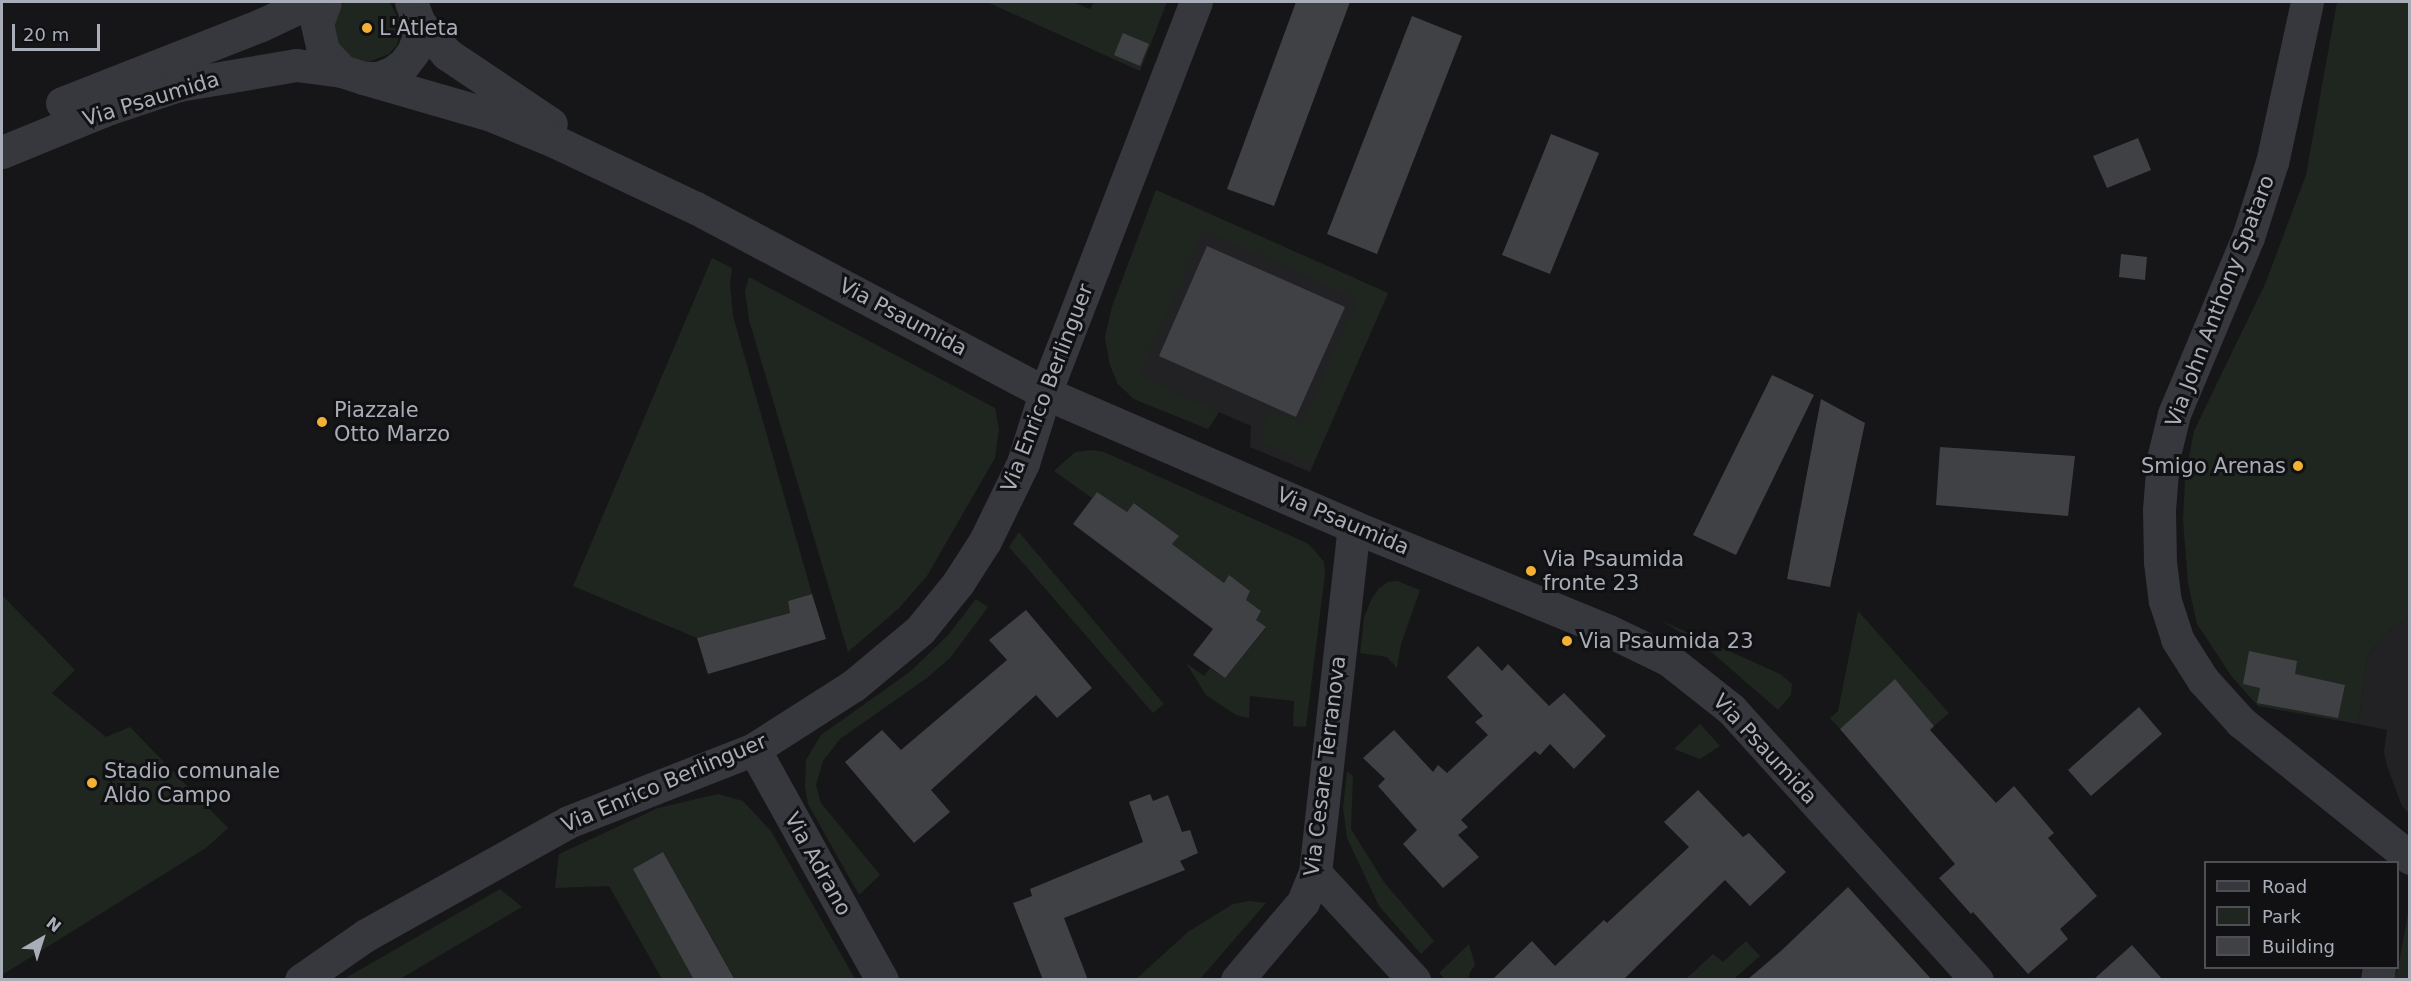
<!DOCTYPE html>
<style>
body{margin:0}
#map{position:relative;width:2411px;height:981px;overflow:hidden;background:#161618;font-family:"DejaVu Sans",sans-serif}
div>[style]{position:absolute}
.built>*{inset:0;background:#222225}
.green>*{inset:0;background:#1e261f}
.building>*{inset:0;background:#404145}
.minor>*{height:33px;margin:-16.5px;padding:0 16.5px;transform-origin:16.5px;border-radius:16.5px;background:#37383d}
.dots>*{width:16px;height:16px;translate:-50% -50%;box-sizing:border-box;border:3px solid #111113;border-radius:50%}
span{translate:-50% -50%;white-space:nowrap;text-align:center;line-height:1.15;-webkit-text-stroke:6px #111113;paint-order:stroke}
.poi-label{font-size:21px;color:#a8adb8}
.left{translate:0 -50%;text-align:left}
.right{translate:-100% -50%;text-align:right}
.street-label{font-size:21px;color:#a8adb8}
.frame{position:absolute;inset:0;border:3px solid #a8adb8;pointer-events:none}
.legend{position:absolute;left:2204px;top:861px;width:195px;height:108px;box-sizing:border-box;background:#111113;border:2px solid #4d4f55;margin:0;padding:8px 10px;list-style:none;font-size:18px;color:#a8adb8}
.legend li{display:flex;align-items:center;gap:12px;height:30px}
.legend b{width:30px;border:2px solid #4d4f55}
.north{position:absolute;left:12px;top:909px;width:60px;height:60px;-webkit-text-stroke:4px #111113;paint-order:stroke;rotate:39deg;font-size:16px;font-weight:700;line-height:24px;text-align:center;color:#a8adb8}
.north::after{content:'';display:block;margin:auto;width:21px;height:27px;background:#a8adb8;clip-path:polygon(50% 0,100% 100%,50% 72%,0 100%)}
.scale{position:absolute;left:12px;top:24px;width:88px;height:27px;box-sizing:border-box;border:3px solid #a8adb8;border-top:0;padding-left:8px;font-size:18px;line-height:21px;white-space:nowrap;color:#a8adb8;-webkit-text-stroke:4px #111113;paint-order:stroke}
</style>
<div id="map">
<div class="built">
<div style="clip-path:polygon(1156px 190px,1388px 293px,1310px 472px,1250px 447px,1251px 426px,1219px 412px,1208px 429px,1134px 399px,1118px 384px,1110px 365px,1105px 337px,1112px 307px)"></div>
<div style="clip-path:polygon(2409px 616px,2409px 813px,2402px 806px,2387px 766px,2384px 752px,2387px 730px,2358px 724px,2367px 658px,2384px 634px)"></div>
</div>
<div class="green">
<div style="clip-path:polygon(345px 2px,390px 3px,401px 23px,397px 45px,389px 54px,368px 62px,357px 61px,339px 48px,333px 27px,340px 7px)"></div>
<div style="clip-path:polygon(987px 2px,1073px 2px,1090px 9px,1094px 2px,1167px 2px,1140px 71px)"></div>
<div style="clip-path:polygon(2337px 2px,2409px 2px,2409px 616px,2384px 634px,2367px 658px,2358px 724px,2258px 706px,2232px 677px,2197px 624px,2188px 583px,2183px 520px,2185px 479px,2194px 431px,2266px 282px,2306px 175px)"></div>
<div style="clip-path:polygon(1156px 190px,1388px 293px,1313px 464px,1264px 445px,1263px 428px,1270px 410px,1302px 423px,1358px 299px,1204px 230px,1139px 375px,1219px 412px,1208px 429px,1134px 399px,1118px 384px,1110px 365px,1105px 337px,1112px 307px)"></div>
<div style="clip-path:polygon(712px 258px,732px 268px,730px 284px,733px 316px,812px 594px,788px 601px,790px 613px,697px 638px,573px 586px)"></div>
<div style="clip-path:polygon(749px 277px,995px 408px,999px 429px,995px 458px,927px 576px,898px 609px,848px 652px,749px 320px,745px 291px)"></div>
<div style="clip-path:polygon(1092px 450px,1104px 452px,1307px 543px,1316px 552px,1324px 562px,1325px 574px,1306px 727px,1293px 726px,1294px 701px,1250px 696px,1249px 718px,1236px 715px,1206px 695px,1186px 663px,1204px 676px,1210px 668px,1225px 678px,1266px 628px,1256px 620px,1246px 600px,1250px 591px,1229px 576px,1224px 583px,1172px 544px,1178px 536px,1135px 503px,1127px 512px,1097px 492px,1092px 498px,1054px 471px,1075px 452px)"></div>
<div style="clip-path:polygon(1019px 532px,1164px 704px,1153px 713px,1009px 547px)"></div>
<div style="clip-path:polygon(1397px 581px,1420px 590px,1401px 644px,1397px 668px,1387px 657px,1360px 653px,1364px 618px,1371px 600px,1379px 588px,1388px 582px)"></div>
<div style="clip-path:polygon(2px 595px,75px 670px,52px 693px,106px 737px,130px 727px,228px 828px,206px 848px,2px 975px)"></div>
<div style="clip-path:polygon(976px 599px,988px 607px,950px 658px,927px 678px,840px 739px,823px 761px,816px 785px,821px 803px,880px 875px,859px 895px,808px 804px,805px 787px,806px 760px,821px 735px,911px 671px,949px 634px)"></div>
<div style="clip-path:polygon(1858px 611px,1949px 713px,1934px 726px,1895px 679px,1840px 729px,1830px 718px,1838px 711px)"></div>
<div style="clip-path:polygon(1662px 621px,1780px 674px,1792px 684px,1791px 695px,1778px 710px,1709px 650px)"></div>
<div style="clip-path:polygon(1700px 724px,1720px 746px,1700px 759px,1674px 749px)"></div>
<div style="clip-path:polygon(1347px 771px,1353px 776px,1351px 829px,1384px 882px,1434px 941px,1421px 954px,1379px 906px,1347px 838px,1343px 808px)"></div>
<div style="clip-path:polygon(718px 794px,743px 801px,771px 831px,855px 979px,735px 979px,663px 852px,694px 979px,662px 979px,609px 886px,555px 888px,559px 854px,658px 808px)"></div>
<div style="clip-path:polygon(500px 889px,522px 907px,400px 979px,344px 979px)"></div>
<div style="clip-path:polygon(1249px 901px,1266px 903px,1200px 979px,1136px 979px,1188px 932px,1233px 904px)"></div>
<div style="clip-path:polygon(2409px 908px,2409px 979px,2394px 979px,2398px 968px)"></div>
<div style="clip-path:polygon(1746px 941px,1760px 956px,1734px 979px,1686px 979px,1713px 954px,1723px 962px)"></div>
<div style="clip-path:polygon(1469px 944px,1475px 965px,1470px 972px,1468px 979px,1445px 979px,1439px 973px)"></div>
</div>
<div class="building">
<div style="clip-path:polygon(1296px 2px,1350px 2px,1274px 206px,1227px 189px)"></div>
<div style="clip-path:polygon(1412px 16px,1462px 36px,1377px 254px,1327px 234px)"></div>
<div style="clip-path:polygon(1123px 33px,1149px 44px,1140px 66px,1114px 55px)"></div>
<div style="clip-path:polygon(1551px 134px,1599px 153px,1550px 274px,1502px 255px)"></div>
<div style="clip-path:polygon(2138px 138px,2151px 170px,2107px 188px,2093px 156px)"></div>
<div style="clip-path:polygon(1207px 246px,1345px 307px,1296px 417px,1159px 356px)"></div>
<div style="clip-path:polygon(2121px 254px,2147px 257px,2145px 280px,2119px 277px)"></div>
<div style="clip-path:polygon(1772px 375px,1814px 395px,1736px 555px,1693px 535px)"></div>
<div style="clip-path:polygon(1821px 399px,1865px 423px,1830px 587px,1787px 579px)"></div>
<div style="clip-path:polygon(1940px 447px,2075px 456px,2068px 516px,1936px 505px)"></div>
<div style="clip-path:polygon(1097px 492px,1127px 512px,1134px 503px,1179px 536px,1172px 544px,1224px 583px,1229px 575px,1250px 591px,1246px 600px,1261px 611px,1256px 620px,1266px 627px,1225px 678px,1193px 655px,1213px 629px,1073px 524px)"></div>
<div style="clip-path:polygon(812px 594px,826px 639px,708px 674px,697px 638px,790px 613px,788px 601px)"></div>
<div style="clip-path:polygon(1026px 610px,1092px 688px,1057px 718px,1036px 695px,931px 790px,950px 812px,914px 843px,845px 762px,882px 730px,901px 750px,1007px 660px,989px 640px)"></div>
<div style="clip-path:polygon(1478px 646px,1502px 671px,1508px 664px,1549px 706px,1564px 693px,1606px 736px,1574px 769px,1550px 744px,1540px 755px,1535px 751px,1461px 820px,1468px 827px,1458px 835px,1479px 857px,1443px 888px,1403px 844px,1417px 830px,1378px 786px,1385px 779px,1363px 758px,1394px 730px,1433px 772px,1438px 765px,1447px 773px,1488px 735px,1475px 722px,1483px 716px,1447px 677px)"></div>
<div style="clip-path:polygon(2249px 651px,2297px 661px,2295px 674px,2345px 685px,2338px 718px,2257px 703px,2260px 688px,2243px 684px)"></div>
<div style="clip-path:polygon(1895px 679px,1934px 726px,1930px 730px,1996px 803px,2014px 786px,2054px 833px,2048px 838px,2097px 896px,2060px 929px,2068px 939px,2028px 974px,1973px 912px,1971px 914px,1939px 878px,1955px 864px,1840px 729px)"></div>
<div style="clip-path:polygon(2139px 707px,2162px 734px,2091px 796px,2068px 770px)"></div>
<div style="clip-path:polygon(1698px 790px,1743px 837px,1749px 833px,1786px 872px,1750px 906px,1725px 880px,1623px 980px,1492px 980px,1532px 941px,1555px 966px,1604px 920px,1607px 923px,1689px 847px,1664px 822px)"></div>
<div style="clip-path:polygon(1150px 794px,1153px 801px,1168px 795px,1182px 832px,1190px 830px,1198px 853px,1180px 861px,1185px 870px,1064px 918px,1088px 980px,1043px 980px,1013px 903px,1032px 896px,1030px 889px,1143px 842px,1129px 802px)"></div>
<div style="clip-path:polygon(663px 852px,735px 980px,694px 980px,633px 869px)"></div>
<div style="clip-path:polygon(1848px 887px,1932px 980px,1747px 980px,1782px 950px)"></div>
<div style="clip-path:polygon(2132px 945px,2163px 980px,2093px 980px)"></div>
</div>
<div class="minor">
<div style="left:325px;top:2px;width:23px;rotate:110deg"></div>
<div style="left:317px;top:24px;width:28px;rotate:77deg"></div>
<div style="left:323px;top:51px;width:28px;rotate:46deg"></div>
<div style="left:342px;top:71px;width:22px;rotate:18deg"></div>
<div style="left:363px;top:78px;width:15px"></div>
<div style="left:378px;top:78px;width:15px;rotate:-20deg"></div>
<div style="left:392px;top:73px;width:15px;rotate:-37deg"></div>
<div style="left:404px;top:64px;width:15px;rotate:-53deg"></div>
<div style="left:413px;top:52px;width:15px;rotate:-70deg"></div>
<div style="left:418px;top:38px;width:15px;rotate:-86deg"></div>
<div style="left:419px;top:23px;width:22px;rotate:-111deg"></div>
<div style="left:2307px;top:2px;width:164px;rotate:102.3deg"></div>
<div style="left:2272px;top:162px;width:79px;rotate:107.7deg"></div>
<div style="left:2248px;top:237px;width:192px;rotate:112.7deg"></div>
<div style="left:2174px;top:414px;width:46px;rotate:103.7deg"></div>
<div style="left:2163px;top:459px;width:51px;rotate:94.5deg"></div>
<div style="left:2159px;top:510px;width:52px;rotate:88.9deg"></div>
<div style="left:2160px;top:562px;width:39px;rotate:83deg"></div>
<div style="left:2165px;top:601px;width:40px;rotate:72deg"></div>
<div style="left:2177px;top:639px;width:49px;rotate:57.6deg"></div>
<div style="left:2203px;top:680px;width:57px;rotate:47.9deg"></div>
<div style="left:2241px;top:722px;width:217px;rotate:38.8deg"></div>
<div style="left:419px;top:23px;width:42px;rotate:47.9deg"></div>
<div style="left:447px;top:54px;width:125px;rotate:33.9deg"></div>
<div style="left:363px;top:78px;width:133px;rotate:16.1deg"></div>
<div style="left:491px;top:115px;width:68px;rotate:22.4deg"></div>
<div style="left:554px;top:141px;width:157px;rotate:25.3deg"></div>
<div style="left:696px;top:208px;width:395px;rotate:27.9deg"></div>
<div style="left:1045px;top:393px;width:337px;rotate:23.4deg"></div>
<div style="left:1354px;top:527px;width:275px;rotate:22.2deg"></div>
<div style="left:1609px;top:631px;width:67px;rotate:25.8deg"></div>
<div style="left:1669px;top:660px;width:79px;rotate:38.3deg"></div>
<div style="left:1731px;top:709px;width:366px;rotate:47.8deg"></div>
<div style="left:62px;top:103px;width:214px;rotate:-21.4deg"></div>
<div style="left:261px;top:25px;width:54px;rotate:-25.1deg"></div>
<div style="left:2px;top:152px;width:117px;rotate:-22.2deg"></div>
<div style="left:110px;top:108px;width:73px;rotate:-18.4deg"></div>
<div style="left:179px;top:85px;width:119px;rotate:-9.7deg"></div>
<div style="left:296px;top:65px;width:46px;rotate:7.4deg"></div>
<div style="left:754px;top:749px;width:264px;rotate:61deg"></div>
<div style="left:1315px;top:873px;width:146px;rotate:47.2deg"></div>
<div style="left:301px;top:980px;width:79px;rotate:-34.7deg"></div>
<div style="left:366px;top:935px;width:231px;rotate:-29.2deg"></div>
<div style="left:568px;top:822px;width:200px;rotate:-21.4deg"></div>
<div style="left:754px;top:749px;width:119px;rotate:-32.6deg"></div>
<div style="left:854px;top:685px;width:86px;rotate:-39.8deg"></div>
<div style="left:920px;top:630px;width:60px;rotate:-51deg"></div>
<div style="left:958px;top:583px;width:50px;rotate:-57.3deg"></div>
<div style="left:985px;top:541px;width:87px;rotate:-64deg"></div>
<div style="left:1023px;top:463px;width:73px;rotate:-72.6deg"></div>
<div style="left:1045px;top:393px;width:419px;rotate:-68.9deg"></div>
<div style="left:1237px;top:980px;width:102px;rotate:-49.8deg"></div>
<div style="left:1303px;top:902px;width:31px;rotate:-68deg"></div>
<div style="left:1315px;top:873px;width:348px;rotate:-83.6deg"></div>
<div style="left:2377px;top:980px;width:12px;rotate:-81deg"></div>
</div>
<div class="dots">
<div style="left:367px;top:28px;background:#f2b134"></div>
<div style="left:322px;top:422px;background:#f2b134"></div>
<div style="left:2298px;top:466px;background:#f2b134"></div>
<div style="left:1531px;top:571px;background:#f2b134"></div>
<div style="left:1567px;top:641px;background:#f2b134"></div>
<div style="left:92px;top:783px;background:#f2b134"></div>
</div>
<div class="poi-label">
<span class="left" style="left:379px;top:28px">L'Atleta</span>
<span class="left" style="left:334px;top:422px">Piazzale<br>Otto Marzo</span>
<span class="right" style="left:2286px;top:466px">Smigo Arenas</span>
<span class="left" style="left:1543px;top:571px">Via Psaumida<br>fronte 23</span>
<span class="left" style="left:1579px;top:641px">Via Psaumida 23</span>
<span class="left" style="left:104px;top:783px">Stadio comunale<br>Aldo Campo</span>
</div>
<div class="street-label">
<span style="left:151px;top:99px;rotate:-17deg">Via Psaumida</span>
<span style="left:2220px;top:301px;rotate:-69deg">Via John Anthony Spataro</span>
<span style="left:903px;top:317px;rotate:28deg">Via Psaumida</span>
<span style="left:1047px;top:388px;rotate:-69deg">Via Enrico Berlinguer</span>
<span style="left:1343px;top:521px;rotate:23deg">Via Psaumida</span>
<span style="left:1765px;top:749px;rotate:47deg">Via Psaumida</span>
<span style="left:1325px;top:766px;rotate:-83deg">Via Cesare Terranova</span>
<span style="left:664px;top:783px;rotate:-23deg">Via Enrico Berlinguer</span>
<span style="left:818px;top:864px;rotate:61deg">Via Adrano</span>
</div>
<div class="frame"></div>
<ul class="legend">
<li><b style="height:8px;background:#37383d"></b>Road</li>
<li><b style="height:16px;background:#1e261f"></b>Park</li>
<li><b style="height:16px;background:#404145"></b>Building</li>
</ul>
<div class="north">N</div>
<div class="scale">20 m</div>
</div>
